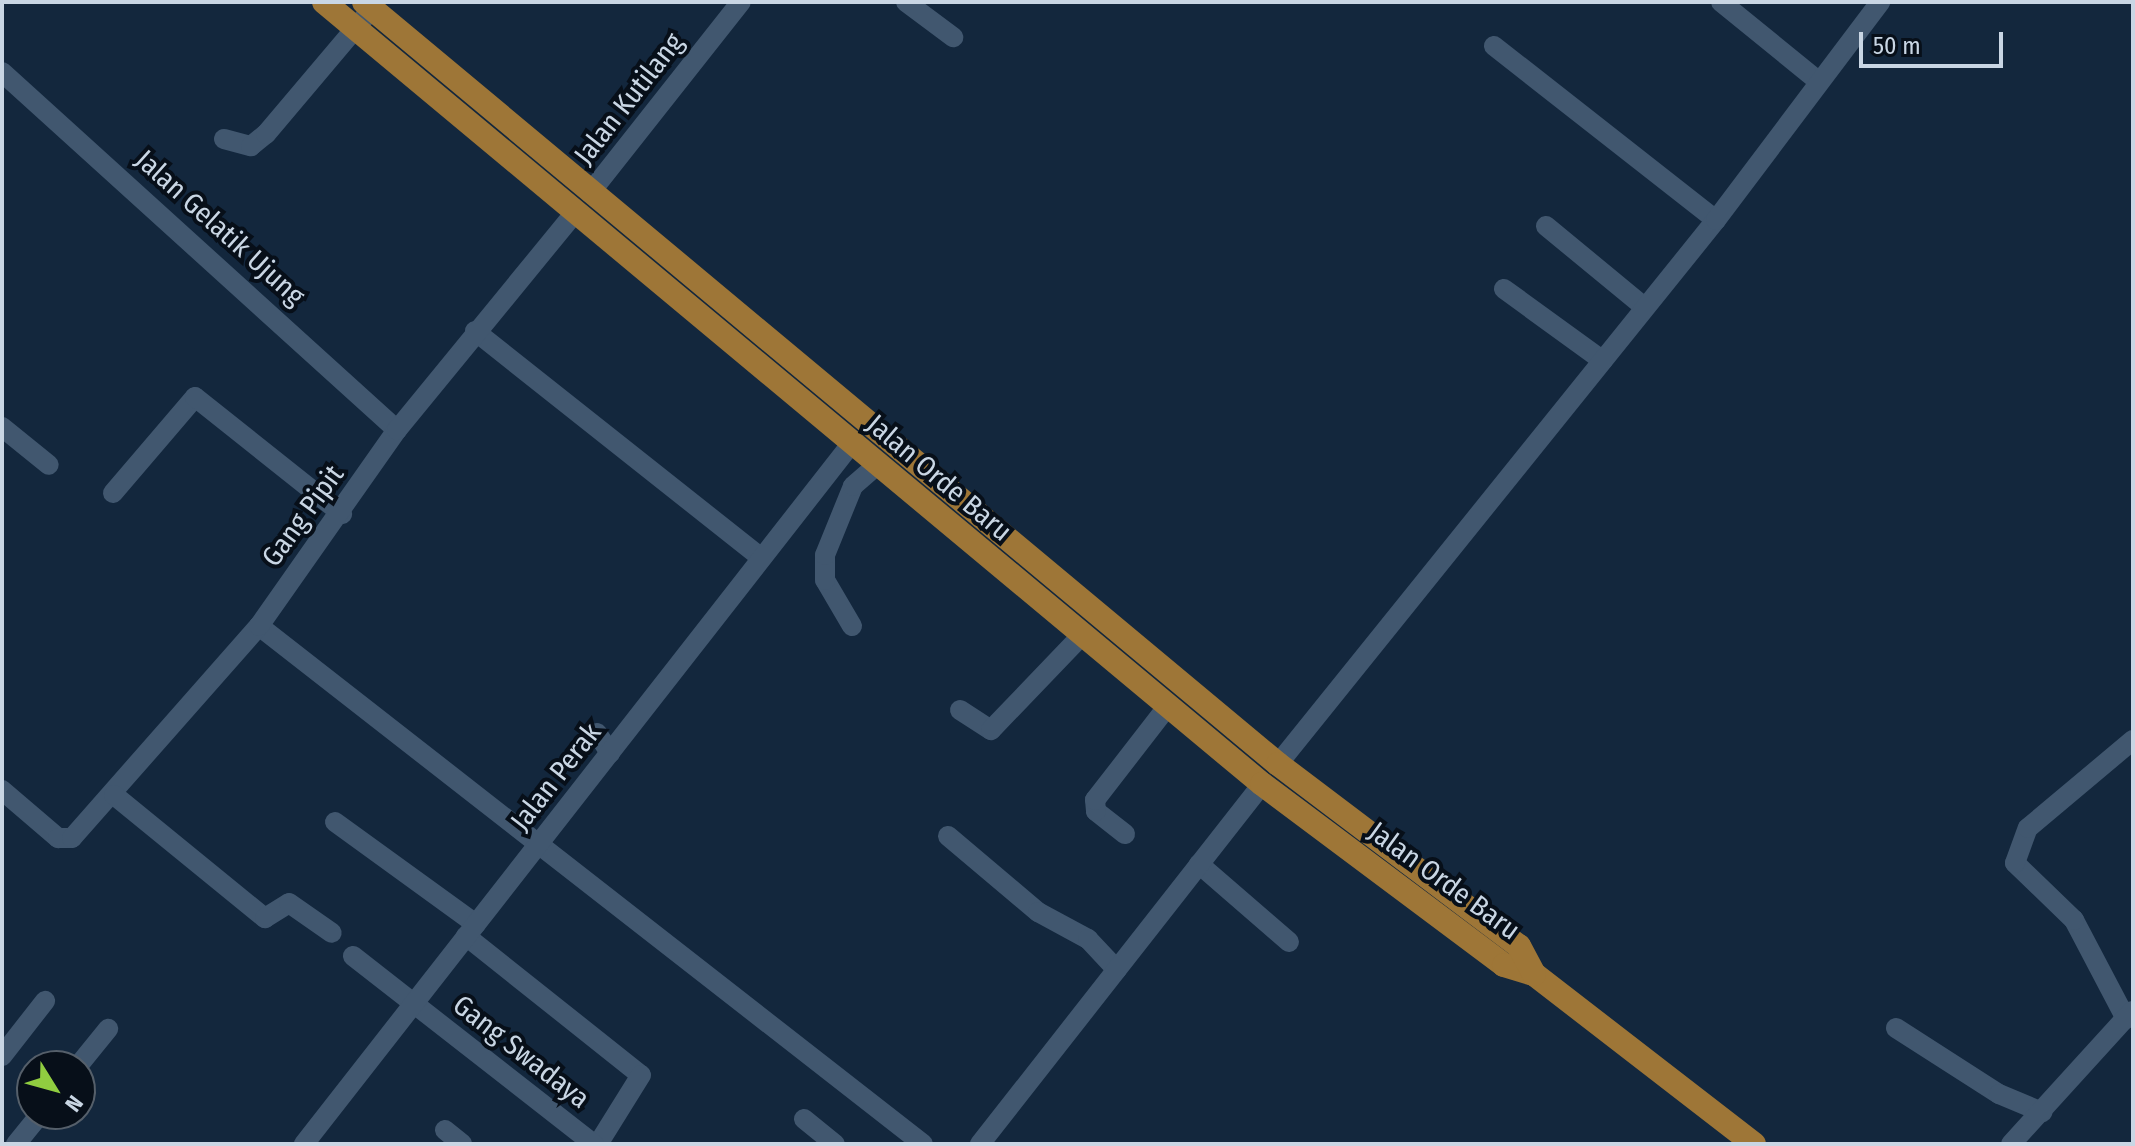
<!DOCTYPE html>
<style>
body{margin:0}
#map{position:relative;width:2135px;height:1146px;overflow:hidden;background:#13273d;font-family:"Fira Sans Condensed",sans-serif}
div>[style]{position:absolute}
.minor>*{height:20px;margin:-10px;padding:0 10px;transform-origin:10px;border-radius:10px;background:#41576f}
.major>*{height:24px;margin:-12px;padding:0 12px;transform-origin:12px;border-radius:12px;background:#9e7637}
span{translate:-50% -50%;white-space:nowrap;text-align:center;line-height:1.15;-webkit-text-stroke:8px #070f19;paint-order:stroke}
.street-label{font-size:28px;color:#c9d6e4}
.frame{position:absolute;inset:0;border:4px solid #c9d6e4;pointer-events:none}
.north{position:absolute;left:16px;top:1050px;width:80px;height:80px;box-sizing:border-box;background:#070f19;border:2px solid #555f6a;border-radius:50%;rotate:127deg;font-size:22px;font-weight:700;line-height:32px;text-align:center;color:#c9d6e4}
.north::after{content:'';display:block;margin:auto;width:28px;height:36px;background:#90cd40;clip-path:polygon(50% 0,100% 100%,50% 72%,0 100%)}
.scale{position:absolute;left:1859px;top:32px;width:144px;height:36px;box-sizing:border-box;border:4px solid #c9d6e4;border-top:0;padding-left:10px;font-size:24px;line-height:28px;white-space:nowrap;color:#c9d6e4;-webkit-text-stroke:6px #070f19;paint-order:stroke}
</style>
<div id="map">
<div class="minor">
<div style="left:906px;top:2px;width:59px;rotate:36.7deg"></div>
<div style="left:1721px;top:2px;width:124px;rotate:39.1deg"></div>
<div style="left:1494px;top:46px;width:282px;rotate:38.1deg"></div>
<div style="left:2px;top:72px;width:533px;rotate:42.19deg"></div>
<div style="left:224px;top:139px;width:28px;rotate:15deg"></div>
<div style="left:251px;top:146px;width:19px;rotate:-39deg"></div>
<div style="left:266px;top:134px;width:153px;rotate:-49.8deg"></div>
<div style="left:590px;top:193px;width:243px;rotate:-51.7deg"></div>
<div style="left:1546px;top:226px;width:126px;rotate:39.5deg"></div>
<div style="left:1504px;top:289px;width:122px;rotate:36deg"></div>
<div style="left:475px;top:331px;width:365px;rotate:38.4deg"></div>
<div style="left:2px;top:427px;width:60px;rotate:39deg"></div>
<div style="left:113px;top:493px;width:126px;rotate:-49.5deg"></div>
<div style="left:195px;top:397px;width:188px;rotate:38.5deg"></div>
<div style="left:259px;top:626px;width:842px;rotate:37.96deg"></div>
<div style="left:852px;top:626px;width:53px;rotate:-120.4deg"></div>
<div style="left:825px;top:580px;width:25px;rotate:-90deg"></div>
<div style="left:825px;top:555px;width:74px;rotate:-67.9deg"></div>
<div style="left:853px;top:486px;width:32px;rotate:-41deg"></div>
<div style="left:960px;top:710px;width:37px;rotate:33deg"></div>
<div style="left:991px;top:730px;width:132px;rotate:-46.2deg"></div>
<div style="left:597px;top:733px;width:24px;rotate:57deg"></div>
<div style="left:1278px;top:764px;width:698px;rotate:-51.16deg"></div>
<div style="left:1716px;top:220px;width:273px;rotate:-53deg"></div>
<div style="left:2px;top:790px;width:74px;rotate:40.6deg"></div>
<div style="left:58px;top:838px;width:14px"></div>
<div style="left:72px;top:838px;width:283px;rotate:-48.6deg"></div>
<div style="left:259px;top:626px;width:240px;rotate:-54.9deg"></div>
<div style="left:397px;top:430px;width:279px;rotate:-50.7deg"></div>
<div style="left:114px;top:795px;width:195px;rotate:39.2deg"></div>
<div style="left:265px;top:918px;width:28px;rotate:-32deg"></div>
<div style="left:289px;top:903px;width:52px;rotate:34.9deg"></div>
<div style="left:335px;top:822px;width:174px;rotate:35.9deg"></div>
<div style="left:1125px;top:834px;width:37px;rotate:-142deg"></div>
<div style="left:1096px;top:811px;width:11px;rotate:-95deg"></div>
<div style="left:1095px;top:800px;width:119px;rotate:-52.2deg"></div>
<div style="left:948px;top:836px;width:118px;rotate:40.2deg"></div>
<div style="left:1038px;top:912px;width:57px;rotate:28.4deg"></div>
<div style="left:1088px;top:939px;width:42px;rotate:46.9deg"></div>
<div style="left:1199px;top:864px;width:119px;rotate:40.9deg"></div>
<div style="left:466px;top:936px;width:223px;rotate:38.5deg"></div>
<div style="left:641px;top:1075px;width:81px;rotate:121.9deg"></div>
<div style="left:353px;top:956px;width:306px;rotate:38deg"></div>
<div style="left:2126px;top:1019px;width:112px;rotate:-117.7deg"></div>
<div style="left:2074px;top:920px;width:82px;rotate:-136deg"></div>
<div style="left:2015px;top:863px;width:37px;rotate:-70deg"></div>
<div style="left:2028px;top:828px;width:137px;rotate:-40deg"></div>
<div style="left:1896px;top:1028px;width:122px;rotate:32.7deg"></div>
<div style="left:1999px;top:1094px;width:47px;rotate:22.7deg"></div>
<div style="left:2px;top:1056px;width:70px;rotate:-52deg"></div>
<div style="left:78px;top:1066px;width:48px;rotate:-51deg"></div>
<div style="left:804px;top:1119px;width:40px;rotate:39deg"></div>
<div style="left:445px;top:1130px;width:22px;rotate:39deg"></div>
<div style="left:16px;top:1144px;width:38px;rotate:-51deg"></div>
<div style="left:304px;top:1144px;width:888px;rotate:-51.99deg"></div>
<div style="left:980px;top:1144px;width:457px;rotate:-51.9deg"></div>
<div style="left:2011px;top:1144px;width:180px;rotate:-47.7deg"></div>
</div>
<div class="major">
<div style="left:324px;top:2px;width:1221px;rotate:39.82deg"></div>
<div style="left:1262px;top:784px;width:302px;rotate:36.8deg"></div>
<div style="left:1504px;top:965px;width:31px;rotate:17deg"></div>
<div style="left:1534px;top:974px;width:278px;rotate:37.7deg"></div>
<div style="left:364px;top:2px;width:1190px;rotate:39.82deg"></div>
<div style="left:1278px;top:764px;width:302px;rotate:37.1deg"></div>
<div style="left:1519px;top:946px;width:32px;rotate:62deg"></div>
</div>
<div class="street-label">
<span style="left:629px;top:99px;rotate:-52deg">Jalan Kutilang</span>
<span style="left:220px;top:228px;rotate:42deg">Jalan Gelatik Ujung</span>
<span style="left:939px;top:478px;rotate:40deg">Jalan Orde Baru</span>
<span style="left:303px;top:516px;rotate:-54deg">Gang Pipit</span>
<span style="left:556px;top:777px;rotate:-52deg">Jalan Perak</span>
<span style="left:1444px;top:881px;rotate:36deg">Jalan Orde Baru</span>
<span style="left:521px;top:1052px;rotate:38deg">Gang Swadaya</span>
</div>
<div class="frame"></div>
<div class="north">N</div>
<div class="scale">50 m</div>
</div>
